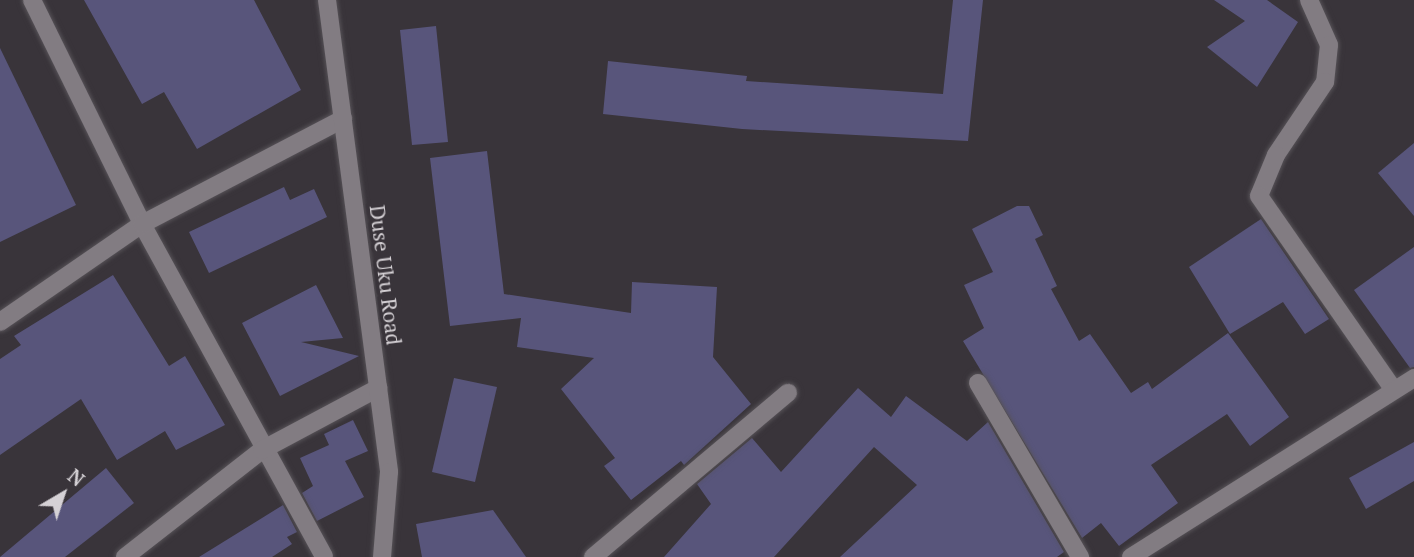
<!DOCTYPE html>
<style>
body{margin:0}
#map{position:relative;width:1414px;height:557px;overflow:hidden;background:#39343a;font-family:"PT Serif",serif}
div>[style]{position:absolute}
.building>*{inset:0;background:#58557b}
.roads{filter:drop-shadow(0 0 2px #565257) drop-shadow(0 0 2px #565257)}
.street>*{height:18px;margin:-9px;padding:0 9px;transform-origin:9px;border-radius:9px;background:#827c82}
.secondary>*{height:18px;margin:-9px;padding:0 9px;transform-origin:9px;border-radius:9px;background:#827c82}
span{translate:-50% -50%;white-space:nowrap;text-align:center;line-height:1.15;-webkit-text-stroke:7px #39343a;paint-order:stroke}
.street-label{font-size:21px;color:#d5d1d5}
.north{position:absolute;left:28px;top:459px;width:70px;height:70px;-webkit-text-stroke:5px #39343a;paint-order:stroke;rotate:39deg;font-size:19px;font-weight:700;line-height:28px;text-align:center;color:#d5d1d5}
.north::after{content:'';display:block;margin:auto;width:24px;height:32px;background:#d5d1d5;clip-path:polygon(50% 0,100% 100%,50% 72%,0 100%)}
</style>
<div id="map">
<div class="building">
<div style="clip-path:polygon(84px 0,254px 0,301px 90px,197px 149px,164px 92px,142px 104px)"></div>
<div style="clip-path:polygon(953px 0,983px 0,968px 141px,742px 129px,603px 114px,608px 61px,747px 76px,746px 81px,943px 94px)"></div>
<div style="clip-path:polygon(1214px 0,1267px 0,1298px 22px,1257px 87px,1207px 47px,1245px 21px)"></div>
<div style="clip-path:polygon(436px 26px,448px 142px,412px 145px,400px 30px)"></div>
<div style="clip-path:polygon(0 48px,76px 205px,0 242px)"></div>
<div style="clip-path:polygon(1414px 143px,1414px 216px,1378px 173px)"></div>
<div style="clip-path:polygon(487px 151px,504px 294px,631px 313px,632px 282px,717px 287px,713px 357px,751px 404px,684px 465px,681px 461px,631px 500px,604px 466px,615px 458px,561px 389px,594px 358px,517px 347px,521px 318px,450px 326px,430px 158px)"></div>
<div style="clip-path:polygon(284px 187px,290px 200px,314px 189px,327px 217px,209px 273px,189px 232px)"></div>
<div style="clip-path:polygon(1017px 206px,1029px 206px,1043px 235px,1035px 239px,1057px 286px,1051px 289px,1079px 341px,1090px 334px,1131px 393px,1148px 382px,1152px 389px,1228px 333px,1289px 417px,1250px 446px,1227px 414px,1151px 465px,1178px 503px,1119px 546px,1101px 523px,1082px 538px,963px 341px,984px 328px,964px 285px,993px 272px,972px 229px)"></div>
<div style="clip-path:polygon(1261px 219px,1329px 319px,1305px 334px,1283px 302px,1230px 334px,1189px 267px)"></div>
<div style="clip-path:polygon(1414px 247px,1414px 367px,1410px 368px,1354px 290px)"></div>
<div style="clip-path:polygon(113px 275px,169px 366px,185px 356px,225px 425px,176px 450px,165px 431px,117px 460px,81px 399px,0 455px,0 359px,21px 345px,14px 336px)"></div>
<div style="clip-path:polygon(316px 285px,343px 338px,301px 342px,359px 356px,280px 396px,242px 323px)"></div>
<div style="clip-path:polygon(454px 378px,497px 387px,475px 482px,432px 472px)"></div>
<div style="clip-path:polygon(858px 388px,891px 417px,906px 396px,967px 441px,988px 422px,1064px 552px,1057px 557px,840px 557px,917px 485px,874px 447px,774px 557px,664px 557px,711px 504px,697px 484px,752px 438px,781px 472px)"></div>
<div style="clip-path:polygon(353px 420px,368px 451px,345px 461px,364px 497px,317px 521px,302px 493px,313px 486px,300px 458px,329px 445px,324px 434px)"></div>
<div style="clip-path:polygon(1414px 442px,1414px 481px,1366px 509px,1349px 478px)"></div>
<div style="clip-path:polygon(106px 468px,134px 503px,65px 557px,0 557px)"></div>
<div style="clip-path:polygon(283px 505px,297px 532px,287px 537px,292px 544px,272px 557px,199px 557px)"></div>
<div style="clip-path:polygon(493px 510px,526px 557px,422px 557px,416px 524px)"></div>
</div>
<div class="roads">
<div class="street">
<div style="left:32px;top:0;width:250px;rotate:63.8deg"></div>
<div style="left:142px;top:224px;width:379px;rotate:61.3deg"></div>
<div style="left:1309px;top:0;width:49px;rotate:66deg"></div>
<div style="left:1329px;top:45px;width:37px;rotate:96deg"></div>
<div style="left:1325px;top:82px;width:88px;rotate:123.9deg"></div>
<div style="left:1276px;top:155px;width:44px;rotate:112.5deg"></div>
<div style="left:1259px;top:196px;width:236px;rotate:55.2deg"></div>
<div style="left:0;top:322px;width:173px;rotate:-34.6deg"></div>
<div style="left:142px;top:224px;width:227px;rotate:-27.6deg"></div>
<div style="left:978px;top:383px;width:202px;rotate:59.6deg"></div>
<div style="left:125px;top:557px;width:174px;rotate:-38deg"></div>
<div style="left:262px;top:450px;width:132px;rotate:-28.1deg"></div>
<div style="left:593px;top:557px;width:255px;rotate:-40.1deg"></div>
<div style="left:1131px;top:557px;width:335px;rotate:-32.3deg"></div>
</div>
<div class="secondary">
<div style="left:327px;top:0;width:476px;rotate:82.5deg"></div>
<div style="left:389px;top:472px;width:85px;rotate:94.7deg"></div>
</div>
</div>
<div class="street-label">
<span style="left:386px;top:275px;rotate:83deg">Duse Uku Road</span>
</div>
<div class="north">N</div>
</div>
